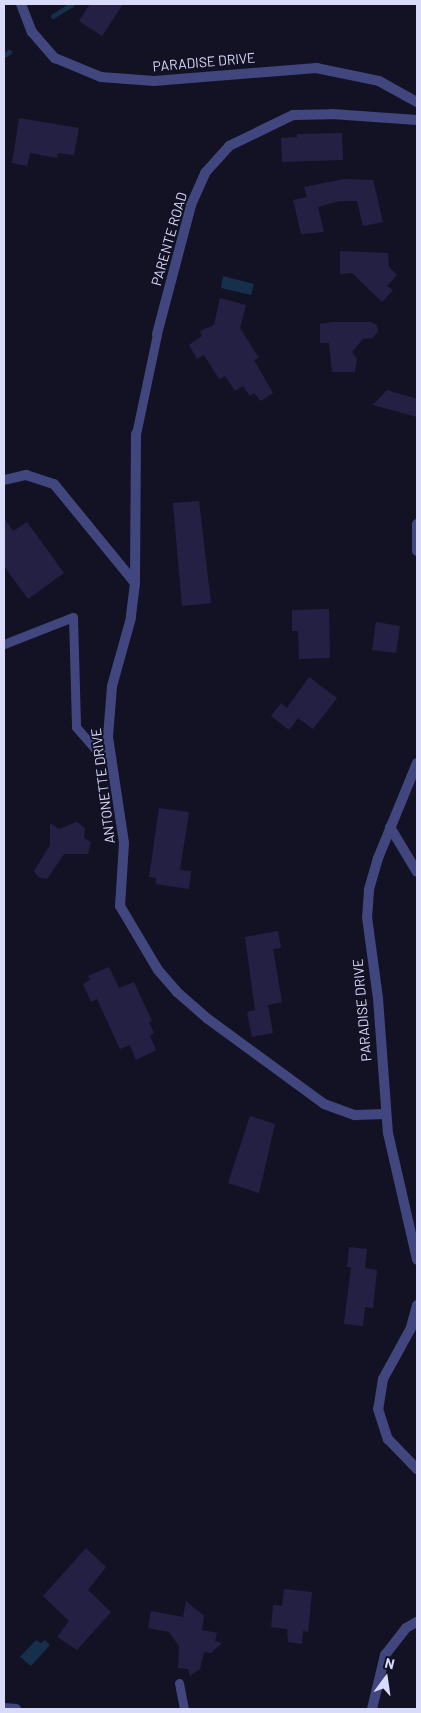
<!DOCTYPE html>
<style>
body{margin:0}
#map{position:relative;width:421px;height:1713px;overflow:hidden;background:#131225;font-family:Barlow,sans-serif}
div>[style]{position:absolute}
.water>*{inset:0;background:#162f4a}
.stream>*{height:5px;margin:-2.5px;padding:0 2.5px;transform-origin:2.5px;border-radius:2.5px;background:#162f4a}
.building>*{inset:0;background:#242044}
.service>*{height:9px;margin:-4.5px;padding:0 4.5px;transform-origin:4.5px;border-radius:4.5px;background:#42467e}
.minor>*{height:10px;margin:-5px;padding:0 5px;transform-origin:5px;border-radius:5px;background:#42467e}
.tertiary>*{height:10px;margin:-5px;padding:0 5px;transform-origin:5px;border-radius:5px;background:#42467e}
span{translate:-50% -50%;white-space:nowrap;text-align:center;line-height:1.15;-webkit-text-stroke:4px #131225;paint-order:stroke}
.street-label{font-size:14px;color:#dadafb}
.frame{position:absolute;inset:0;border:5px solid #dadafb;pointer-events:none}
.north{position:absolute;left:361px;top:1653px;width:50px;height:50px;-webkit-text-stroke:4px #131225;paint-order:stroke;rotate:14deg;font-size:14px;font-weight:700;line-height:20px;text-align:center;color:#dadafb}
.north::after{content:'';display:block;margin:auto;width:18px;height:22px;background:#dadafb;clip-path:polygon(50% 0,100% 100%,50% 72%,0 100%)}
</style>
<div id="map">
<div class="water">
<div style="clip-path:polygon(223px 276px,254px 284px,251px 295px,221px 288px)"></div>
<div style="clip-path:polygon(36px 1640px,41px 1643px,45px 1640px,50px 1645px,31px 1666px,20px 1657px)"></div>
</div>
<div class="stream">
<div style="left:53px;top:16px;width:22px;rotate:-32deg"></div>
<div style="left:4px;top:55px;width:6px;rotate:-31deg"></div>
</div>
<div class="building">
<div style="clip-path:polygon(90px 4px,123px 4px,102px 36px,79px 21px)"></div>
<div style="clip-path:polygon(19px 118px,79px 128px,74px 155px,58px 153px,57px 158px,30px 153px,27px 166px,12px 163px)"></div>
<div style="clip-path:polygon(342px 133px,343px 160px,282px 162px,281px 138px,297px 137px,297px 134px)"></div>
<div style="clip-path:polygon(344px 179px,373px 180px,383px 222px,363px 226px,357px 201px,340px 201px,318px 207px,324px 232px,301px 234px,293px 200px,307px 197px,304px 187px)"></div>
<div style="clip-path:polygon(340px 251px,388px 253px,389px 267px,397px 275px,387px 286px,393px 290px,382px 302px,352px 273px,340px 274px)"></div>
<div style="clip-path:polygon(220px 298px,246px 305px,240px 328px,259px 358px,254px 360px,273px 393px,261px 401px,254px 393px,250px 396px,243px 386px,235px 391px,225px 376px,219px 379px,204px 355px,197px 359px,189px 345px,202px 336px,200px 331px,214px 325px)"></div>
<div style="clip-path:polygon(332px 322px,371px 322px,377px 325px,378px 332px,372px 338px,363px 339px,352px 352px,357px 359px,355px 372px,332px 372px,329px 343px,320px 343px,320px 324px)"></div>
<div style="clip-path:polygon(387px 390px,417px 399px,417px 417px,373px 405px)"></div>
<div style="clip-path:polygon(199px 501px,211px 603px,182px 606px,173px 503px)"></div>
<div style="clip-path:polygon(4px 518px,13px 531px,27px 522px,64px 573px,28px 599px,4px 566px)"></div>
<div style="clip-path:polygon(329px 609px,330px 658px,299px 659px,298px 631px,292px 631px,292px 610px)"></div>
<div style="clip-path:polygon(376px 622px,400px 626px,396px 653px,372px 650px)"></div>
<div style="clip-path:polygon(309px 677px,337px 698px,313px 729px,298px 718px,289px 730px,271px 716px,281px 703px,287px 708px)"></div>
<div style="clip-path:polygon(159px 808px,189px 812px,180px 870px,191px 871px,189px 889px,156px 884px,156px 878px,149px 877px)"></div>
<div style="clip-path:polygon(77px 822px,85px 828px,84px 838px,91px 842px,88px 854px,64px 854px,47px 879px,38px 877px,34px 871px,50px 845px,50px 823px,59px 829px)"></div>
<div style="clip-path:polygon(278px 931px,281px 948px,273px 949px,282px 1002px,268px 1005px,273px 1033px,252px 1037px,247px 1012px,255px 1010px,245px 937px)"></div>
<div style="clip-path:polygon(109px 967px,119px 988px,134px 982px,152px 1021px,149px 1022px,154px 1033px,150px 1036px,156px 1050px,136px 1060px,130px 1045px,120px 1049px,97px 999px,91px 1002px,83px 984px,90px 980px,88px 976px)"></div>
<div style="clip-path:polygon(250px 1116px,275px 1124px,259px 1193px,228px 1183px)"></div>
<div style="clip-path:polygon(349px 1247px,367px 1249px,365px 1268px,377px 1270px,373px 1308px,365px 1307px,363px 1326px,344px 1324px,351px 1267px,347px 1267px)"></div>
<div style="clip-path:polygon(86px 1548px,106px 1567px,88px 1590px,111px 1612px,77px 1650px,57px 1637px,69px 1621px,43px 1596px)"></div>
<div style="clip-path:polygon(284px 1589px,312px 1592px,308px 1632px,303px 1631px,302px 1644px,288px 1642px,287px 1629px,271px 1627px,273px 1605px,282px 1606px)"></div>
<div style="clip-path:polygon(186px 1601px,204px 1616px,202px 1630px,217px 1633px,215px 1641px,222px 1643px,211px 1653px,204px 1652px,200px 1669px,190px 1676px,188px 1669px,178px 1668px,179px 1646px,169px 1632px,148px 1628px,151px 1611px,183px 1617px)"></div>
</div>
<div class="service">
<div style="left:136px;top:434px;width:102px;rotate:-78.1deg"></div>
<div style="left:4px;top:644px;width:74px;rotate:-21.4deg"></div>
<div style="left:73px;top:617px;width:110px;rotate:88.4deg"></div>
<div style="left:76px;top:727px;width:29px;rotate:49deg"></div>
<div style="left:95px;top:749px;width:18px;rotate:29deg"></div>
<div style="left:179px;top:1683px;width:26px;rotate:79deg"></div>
</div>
<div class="minor">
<div style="left:157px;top:334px;width:133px;rotate:-75.2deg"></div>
<div style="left:191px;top:205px;width:35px;rotate:-66deg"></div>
<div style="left:205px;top:173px;width:36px;rotate:-48deg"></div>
<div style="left:229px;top:146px;width:71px;rotate:-25.8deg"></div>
<div style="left:293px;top:115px;width:39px;rotate:-1deg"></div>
<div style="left:332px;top:114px;width:85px;rotate:4deg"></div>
<div style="left:136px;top:434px;width:149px;rotate:90.4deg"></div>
<div style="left:135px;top:583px;width:35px;rotate:97deg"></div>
<div style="left:131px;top:618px;width:71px;rotate:105.6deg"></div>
<div style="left:112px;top:686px;width:51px;rotate:94.5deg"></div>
<div style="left:108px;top:737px;width:107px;rotate:81.4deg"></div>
<div style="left:124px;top:843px;width:63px;rotate:93.6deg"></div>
<div style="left:120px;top:906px;width:74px;rotate:59.3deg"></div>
<div style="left:158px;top:970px;width:29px;rotate:49deg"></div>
<div style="left:177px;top:992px;width:41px;rotate:41.1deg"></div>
<div style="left:208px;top:1019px;width:144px;rotate:36.2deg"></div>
<div style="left:324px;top:1104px;width:33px;rotate:20deg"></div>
<div style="left:355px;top:1115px;width:30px;rotate:-2deg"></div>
<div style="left:4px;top:480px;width:23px;rotate:-13deg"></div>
<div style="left:26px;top:475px;width:29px;rotate:18deg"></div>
<div style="left:54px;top:484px;width:128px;rotate:50.7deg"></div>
<div style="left:390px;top:827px;width:52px;rotate:59deg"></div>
<div style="left:4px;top:1708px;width:12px;rotate:5deg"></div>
<div style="left:372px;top:1709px;width:56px;rotate:-76.5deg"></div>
<div style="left:385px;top:1655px;width:34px;rotate:-52deg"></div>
<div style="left:406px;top:1628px;width:13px;rotate:-29deg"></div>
</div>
<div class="tertiary">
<div style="left:21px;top:4px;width:30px;rotate:69deg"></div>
<div style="left:32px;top:32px;width:35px;rotate:49deg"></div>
<div style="left:55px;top:58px;width:50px;rotate:22.4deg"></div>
<div style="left:101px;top:77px;width:53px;rotate:4.3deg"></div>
<div style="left:154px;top:81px;width:163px;rotate:-4.6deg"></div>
<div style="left:316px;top:68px;width:64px;rotate:11.7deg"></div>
<div style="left:379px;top:81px;width:43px;rotate:28.9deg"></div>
<div style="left:417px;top:524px;width:27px;rotate:90deg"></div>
<div style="left:417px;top:763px;width:103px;rotate:112.3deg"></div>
<div style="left:378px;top:858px;width:33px;rotate:106deg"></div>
<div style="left:369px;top:890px;width:27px;rotate:94deg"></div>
<div style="left:367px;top:917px;width:82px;rotate:82.3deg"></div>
<div style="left:378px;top:998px;width:135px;rotate:85.8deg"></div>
<div style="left:388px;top:1133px;width:130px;rotate:77.1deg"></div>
<div style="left:417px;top:1305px;width:24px;rotate:105deg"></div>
<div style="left:411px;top:1328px;width:58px;rotate:118.8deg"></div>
<div style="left:383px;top:1379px;width:30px;rotate:99deg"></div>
<div style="left:378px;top:1409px;width:32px;rotate:72deg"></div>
<div style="left:388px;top:1439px;width:42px;rotate:46deg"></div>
</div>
<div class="street-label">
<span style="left:204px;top:62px;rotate:-5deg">PARADISE DRIVE</span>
<span style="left:169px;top:239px;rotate:-74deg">PARENTE ROAD</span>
<span style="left:103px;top:786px;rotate:-97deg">ANTONETTE DRIVE</span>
<span style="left:362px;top:1010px;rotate:-95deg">PARADISE DRIVE</span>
</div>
<div class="frame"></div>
<div class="north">N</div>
</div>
